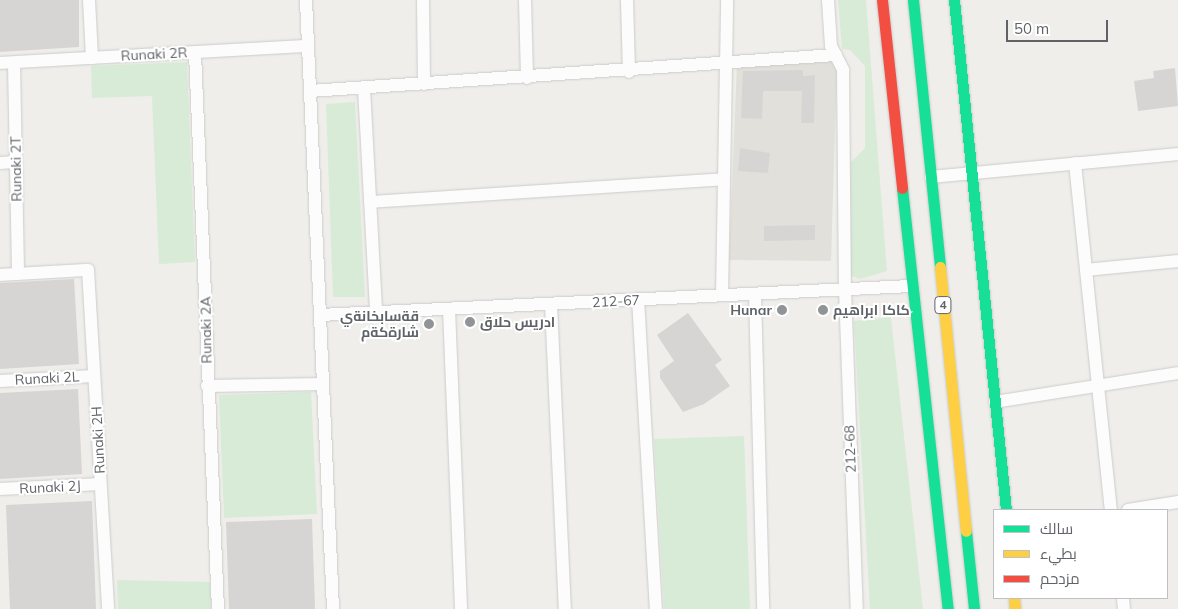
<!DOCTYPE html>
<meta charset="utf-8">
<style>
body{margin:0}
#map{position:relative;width:1178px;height:609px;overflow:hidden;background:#efeeea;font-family:Mulish,Cairo,sans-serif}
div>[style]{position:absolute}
.education>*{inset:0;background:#e2e0da}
.green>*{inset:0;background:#d8ebd6}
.building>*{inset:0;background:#d6d5d3}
.roads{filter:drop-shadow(0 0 1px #cbcccc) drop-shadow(0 0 1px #cbcccc)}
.street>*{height:12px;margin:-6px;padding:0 6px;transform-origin:6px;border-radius:6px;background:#fdfcfc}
.fast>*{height:11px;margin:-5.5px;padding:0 5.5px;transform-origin:5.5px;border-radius:5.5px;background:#16e098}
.slow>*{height:11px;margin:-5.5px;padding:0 5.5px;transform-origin:5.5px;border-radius:5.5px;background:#ffcf43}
.jam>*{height:11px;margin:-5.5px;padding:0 5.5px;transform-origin:5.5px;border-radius:5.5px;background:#f24e42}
.dots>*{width:14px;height:14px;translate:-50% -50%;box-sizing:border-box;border:2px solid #fff;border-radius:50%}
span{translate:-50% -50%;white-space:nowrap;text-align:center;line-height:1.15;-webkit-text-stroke:4px #fff;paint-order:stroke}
.shield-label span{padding:1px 4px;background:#fff;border:1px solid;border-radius:4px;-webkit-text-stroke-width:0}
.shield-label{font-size:12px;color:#5f6368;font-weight:700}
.street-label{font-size:14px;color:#5f6368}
.poi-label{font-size:14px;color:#5f6368;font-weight:700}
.right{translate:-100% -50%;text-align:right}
.left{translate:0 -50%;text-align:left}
.legend{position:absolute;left:993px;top:509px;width:175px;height:90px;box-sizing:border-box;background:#fff;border:1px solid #bfc1c3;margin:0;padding:6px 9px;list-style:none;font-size:15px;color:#5f6368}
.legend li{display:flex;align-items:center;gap:10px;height:25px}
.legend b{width:25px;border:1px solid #bfc1c3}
.scale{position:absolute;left:1006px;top:20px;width:102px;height:22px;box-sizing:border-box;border:2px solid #5f6368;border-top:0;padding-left:6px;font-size:15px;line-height:18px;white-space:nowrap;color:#5f6368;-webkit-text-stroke:4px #fff;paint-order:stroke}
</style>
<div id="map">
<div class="education">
<div style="clip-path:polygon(837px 62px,831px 261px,729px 260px,737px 63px)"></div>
</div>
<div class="green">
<div style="clip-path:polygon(838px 0,866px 0,887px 271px,860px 279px,849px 275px,848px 260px,851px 162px,865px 148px,865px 66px,850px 50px,842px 49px)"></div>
<div style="clip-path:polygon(187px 62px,195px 262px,159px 264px,152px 96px,92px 98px,91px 66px)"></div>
<div style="clip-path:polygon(355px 102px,365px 297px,333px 297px,326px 104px)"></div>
<div style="clip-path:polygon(891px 317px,891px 318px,923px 609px,870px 609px,854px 321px)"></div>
<div style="clip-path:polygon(311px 392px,317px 514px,224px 518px,219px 395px)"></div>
<div style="clip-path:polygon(744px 436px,750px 609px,664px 609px,654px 439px)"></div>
<div style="clip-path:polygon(117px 580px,210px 582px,211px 609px,118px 609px)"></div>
</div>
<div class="building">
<div style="clip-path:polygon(0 0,79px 0,79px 47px,0 52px)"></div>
<div style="clip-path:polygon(1175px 68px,1178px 106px,1138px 111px,1134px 81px,1154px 78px,1153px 71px)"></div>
<div style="clip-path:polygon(803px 70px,803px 76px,815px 75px,814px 123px,801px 123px,802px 91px,763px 91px,762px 119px,741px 118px,743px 71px)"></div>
<div style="clip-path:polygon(740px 148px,770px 153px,768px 173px,738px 171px)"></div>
<div style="clip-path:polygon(815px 225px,815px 240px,764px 241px,764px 226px)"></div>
<div style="clip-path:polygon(74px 279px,79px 364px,0 369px,0 283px)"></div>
<div style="clip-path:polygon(688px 313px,722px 360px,715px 365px,730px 386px,704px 404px,683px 412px,660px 378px,660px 371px,674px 361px,657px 335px)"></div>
<div style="clip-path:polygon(78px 389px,82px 474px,0 479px,0 393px)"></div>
<div style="clip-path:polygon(92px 501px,96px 609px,10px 609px,6px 505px)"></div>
<div style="clip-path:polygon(312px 519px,315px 609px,229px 609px,226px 522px)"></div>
</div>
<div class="roads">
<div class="street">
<div style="left:89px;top:0;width:58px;rotate:87deg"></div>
<div style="left:306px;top:0;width:610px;rotate:87.46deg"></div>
<div style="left:423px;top:0;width:84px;rotate:89.3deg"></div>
<div style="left:525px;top:0;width:78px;rotate:88.5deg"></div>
<div style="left:627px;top:0;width:72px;rotate:88.4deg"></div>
<div style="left:828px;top:0;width:46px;rotate:86.3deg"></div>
<div style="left:831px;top:46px;width:27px;rotate:63deg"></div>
<div style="left:843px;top:70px;width:219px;rotate:89.5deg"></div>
<div style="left:845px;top:289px;width:320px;rotate:87.9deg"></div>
<div style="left:195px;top:52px;width:557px;rotate:87.64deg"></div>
<div style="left:0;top:63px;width:308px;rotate:-3.2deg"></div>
<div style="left:14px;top:63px;width:211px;rotate:88.9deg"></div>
<div style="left:364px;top:88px;width:225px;rotate:86.9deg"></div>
<div style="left:310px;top:91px;width:527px;rotate:-3.92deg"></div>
<div style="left:0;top:163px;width:16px;rotate:-4deg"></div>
<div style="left:1075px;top:163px;width:349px;rotate:84.1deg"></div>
<div style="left:931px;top:177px;width:248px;rotate:-5.3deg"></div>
<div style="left:370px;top:202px;width:352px;rotate:-3.7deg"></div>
<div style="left:1086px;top:270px;width:92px;rotate:-5.6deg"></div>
<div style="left:0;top:275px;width:88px;rotate:-3.3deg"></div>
<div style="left:88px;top:270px;width:340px;rotate:86.6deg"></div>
<div style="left:755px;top:294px;width:315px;rotate:88.5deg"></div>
<div style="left:722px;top:295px;width:295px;rotate:-89deg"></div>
<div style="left:638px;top:299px;width:311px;rotate:86.7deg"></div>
<div style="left:551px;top:304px;width:305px;rotate:87.4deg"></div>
<div style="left:449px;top:309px;width:300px;rotate:87.7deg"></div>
<div style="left:320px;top:315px;width:592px;rotate:-2.81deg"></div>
<div style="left:0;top:381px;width:94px;rotate:-3deg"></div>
<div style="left:207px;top:386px;width:116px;rotate:-1deg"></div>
<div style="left:995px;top:402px;width:185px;rotate:-9deg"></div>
<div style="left:0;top:489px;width:100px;rotate:-2.9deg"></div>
<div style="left:1128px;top:510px;width:51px;rotate:-9.1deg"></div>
<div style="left:1123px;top:598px;width:11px;rotate:85deg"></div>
</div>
<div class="fast">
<div style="left:913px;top:0;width:268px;rotate:84.2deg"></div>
<div style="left:954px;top:0;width:513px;rotate:84.18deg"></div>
<div style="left:902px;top:188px;width:424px;rotate:83.8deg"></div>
<div style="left:966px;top:531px;width:78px;rotate:84.1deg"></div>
</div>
<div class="slow">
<div style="left:940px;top:267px;width:265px;rotate:84.4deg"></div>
<div style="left:1014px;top:598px;width:11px;rotate:85deg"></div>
</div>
<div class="jam">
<div style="left:882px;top:0;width:189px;rotate:83.9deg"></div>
</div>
</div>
<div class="dots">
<div style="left:782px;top:310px;background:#919496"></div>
<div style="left:823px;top:310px;background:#919496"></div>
<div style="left:470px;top:322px;background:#919496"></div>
<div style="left:429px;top:324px;background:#919496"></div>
</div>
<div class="shield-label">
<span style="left:943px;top:305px">4</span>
</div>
<div class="street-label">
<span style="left:154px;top:54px;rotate:-3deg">Runaki 2R</span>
<span style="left:16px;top:169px;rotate:-91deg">Runaki 2T</span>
<span style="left:616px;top:301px;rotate:-3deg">212-67</span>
<span style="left:206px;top:330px;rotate:-91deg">Runaki 2A</span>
<span style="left:47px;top:378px;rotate:-3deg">Runaki 2L</span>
<span style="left:98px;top:440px;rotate:-93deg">Runaki 2H</span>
<span style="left:850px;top:449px;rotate:-92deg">212-68</span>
<span style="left:50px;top:487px;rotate:-3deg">Runaki 2J</span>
</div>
<div class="poi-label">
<span class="right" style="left:772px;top:310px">Hunar</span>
<span class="left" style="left:833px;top:310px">کاکا ابراهيم</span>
<span class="right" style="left:419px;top:324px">قةسابخانةي<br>شارةكةم</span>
<span class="left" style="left:480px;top:322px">ادريس حلاق</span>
</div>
<ul class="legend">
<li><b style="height:6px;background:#16e098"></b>سالك</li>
<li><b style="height:6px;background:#ffcf43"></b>بطيء</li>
<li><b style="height:6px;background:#f24e42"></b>مزدحم</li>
</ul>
<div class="scale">50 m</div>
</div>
